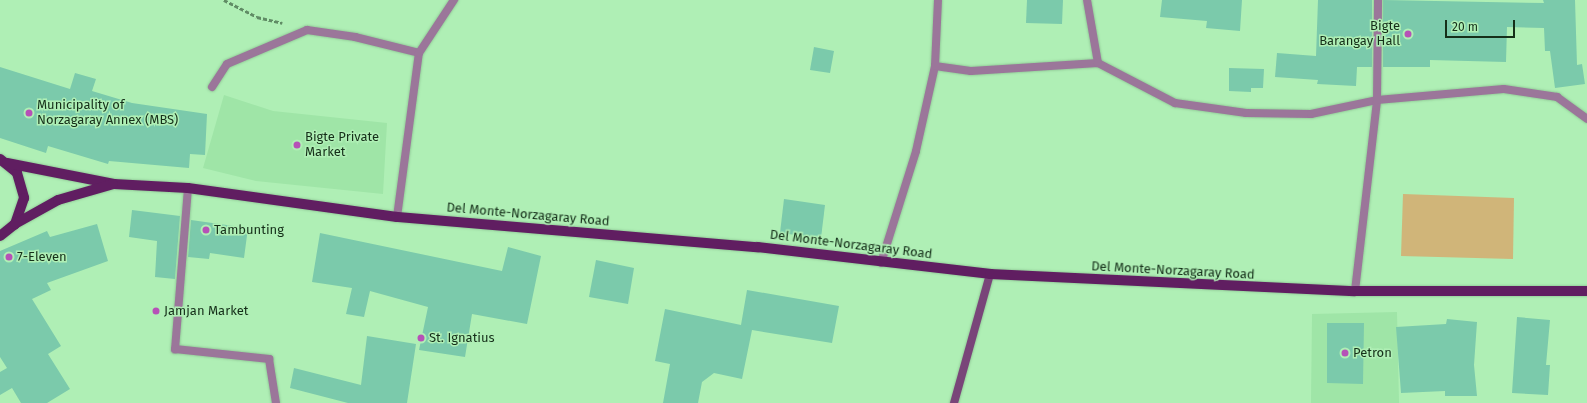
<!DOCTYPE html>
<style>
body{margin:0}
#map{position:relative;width:1587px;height:403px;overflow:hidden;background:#afefb5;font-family:"Fira Sans",sans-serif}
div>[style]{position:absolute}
.built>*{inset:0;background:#9fe5a7}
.green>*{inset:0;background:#d0b579}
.building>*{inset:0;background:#7bcaab}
.path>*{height:2.5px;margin-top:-1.25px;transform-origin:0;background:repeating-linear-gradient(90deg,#608c65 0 4px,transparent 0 6px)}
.roads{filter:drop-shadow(0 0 1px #93cc99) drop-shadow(0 0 1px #93cc99)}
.lane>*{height:8px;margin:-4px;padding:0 4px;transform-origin:4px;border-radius:4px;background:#9b769a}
.street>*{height:8px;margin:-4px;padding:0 4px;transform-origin:4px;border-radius:4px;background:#9b769a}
.secondary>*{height:8px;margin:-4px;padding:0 4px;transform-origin:4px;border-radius:4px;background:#794579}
.primary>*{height:10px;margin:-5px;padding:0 5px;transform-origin:5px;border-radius:5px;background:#601e61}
.dots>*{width:11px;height:11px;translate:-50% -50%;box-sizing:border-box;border:2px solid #afefb5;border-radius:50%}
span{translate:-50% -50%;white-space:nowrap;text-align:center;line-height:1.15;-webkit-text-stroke:3px #afefb5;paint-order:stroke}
.poi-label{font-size:13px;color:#152f19}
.right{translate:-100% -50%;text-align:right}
.left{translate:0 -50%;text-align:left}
.street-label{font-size:13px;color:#152f19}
.scale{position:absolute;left:1445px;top:20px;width:70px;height:18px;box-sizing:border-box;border:2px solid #152f19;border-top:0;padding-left:5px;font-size:12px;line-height:14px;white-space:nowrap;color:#152f19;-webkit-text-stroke:3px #afefb5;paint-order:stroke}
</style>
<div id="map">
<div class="built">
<div style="clip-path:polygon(224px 95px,273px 111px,387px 123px,383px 194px,256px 181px,203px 168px)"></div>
<div style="clip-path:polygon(1397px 312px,1399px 403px,1311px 403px,1312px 314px)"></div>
</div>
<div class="green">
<div style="clip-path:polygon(1403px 194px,1514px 198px,1513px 259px,1401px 256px)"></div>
</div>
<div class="building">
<div style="clip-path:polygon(1027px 0,1063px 0,1062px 24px,1026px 23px)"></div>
<div style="clip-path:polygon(1162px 0,1242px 0,1240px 31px,1206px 28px,1207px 21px,1160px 17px)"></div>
<div style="clip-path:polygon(1318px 0,1372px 0,1372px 67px,1357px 67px,1356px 86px,1317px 84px,1318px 80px,1275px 77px,1277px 53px,1316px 56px)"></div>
<div style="clip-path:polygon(1383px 0,1544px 3px,1543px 0,1575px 0,1577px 65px,1582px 64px,1585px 84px,1555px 88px,1550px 51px,1545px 51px,1544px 28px,1507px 27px,1506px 62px,1430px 60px,1430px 67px,1383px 67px)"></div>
<div style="clip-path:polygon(814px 47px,834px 51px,830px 73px,810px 70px)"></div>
<div style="clip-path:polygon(0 67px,70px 89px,75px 73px,96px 79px,92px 91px,132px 103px,207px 114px,205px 155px,190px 154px,189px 168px,109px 161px,108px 164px,48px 146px,46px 153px,0 138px)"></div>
<div style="clip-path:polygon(1229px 68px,1264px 69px,1263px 88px,1251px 88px,1251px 92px,1229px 91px)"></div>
<div style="clip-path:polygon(784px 199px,825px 205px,821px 238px,780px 233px)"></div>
<div style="clip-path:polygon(132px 210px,180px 216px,175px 279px,155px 277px,157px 241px,129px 237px)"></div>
<div style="clip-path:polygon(191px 220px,248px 228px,244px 258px,210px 253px,209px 259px,188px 257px)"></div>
<div style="clip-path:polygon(97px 224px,108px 261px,47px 283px,51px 290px,32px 299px,61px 346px,48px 354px,70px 389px,47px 403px,21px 403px,12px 388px,0 395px,0 372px,7px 368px,0 357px,0 251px,47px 231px,50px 237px)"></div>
<div style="clip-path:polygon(320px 233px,502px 271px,508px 247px,541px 256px,527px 324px,472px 314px,465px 357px,419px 350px,428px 307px,370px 291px,364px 317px,346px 314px,352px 288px,312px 282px)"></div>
<div style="clip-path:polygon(596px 260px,634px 268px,628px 304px,589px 297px)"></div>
<div style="clip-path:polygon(747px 290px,839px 306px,832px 343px,752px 330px,742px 379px,714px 373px,702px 382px,698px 403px,663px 403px,670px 364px,655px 361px,665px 309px,741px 325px)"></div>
<div style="clip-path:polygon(1517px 317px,1550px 320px,1546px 365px,1550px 365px,1548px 395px,1512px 393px)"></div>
<div style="clip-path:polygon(1447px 319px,1477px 322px,1474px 365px,1477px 396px,1445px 396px,1445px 391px,1401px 393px,1396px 327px,1446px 324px)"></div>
<div style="clip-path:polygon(1327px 323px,1364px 323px,1363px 384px,1327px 383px)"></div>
<div style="clip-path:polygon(367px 336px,416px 344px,407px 403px,348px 403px,290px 388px,294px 368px,361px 385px)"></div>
</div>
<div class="path">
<div style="left:224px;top:0;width:37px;rotate:27deg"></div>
<div style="left:257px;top:17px;width:26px;rotate:13deg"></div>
</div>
<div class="roads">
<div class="lane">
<div style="left:1377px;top:100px;width:127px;rotate:-5deg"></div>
<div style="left:1504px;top:89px;width:54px;rotate:8.6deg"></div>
<div style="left:1557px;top:97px;width:37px;rotate:36deg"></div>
</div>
<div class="street">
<div style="left:1087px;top:0;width:64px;rotate:80.1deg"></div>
<div style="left:935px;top:66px;width:36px;rotate:8deg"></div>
<div style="left:971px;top:71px;width:127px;rotate:-3.6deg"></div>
<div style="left:1098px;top:63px;width:87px;rotate:27.5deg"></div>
<div style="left:1175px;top:103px;width:72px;rotate:8deg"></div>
<div style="left:1246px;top:113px;width:65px;rotate:0.9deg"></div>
<div style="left:1311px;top:114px;width:67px;rotate:-12deg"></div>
<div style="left:212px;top:87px;width:27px;rotate:-57deg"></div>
<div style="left:227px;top:64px;width:87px;rotate:-23deg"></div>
<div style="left:307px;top:30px;width:49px;rotate:8.3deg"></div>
<div style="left:355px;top:37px;width:66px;rotate:14deg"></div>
<div style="left:188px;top:188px;width:162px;rotate:94.6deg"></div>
<div style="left:175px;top:349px;width:95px;rotate:6.1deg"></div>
<div style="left:269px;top:359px;width:45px;rotate:81deg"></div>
<div style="left:397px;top:217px;width:165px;rotate:-82.4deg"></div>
<div style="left:419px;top:53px;width:64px;rotate:-56.6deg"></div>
<div style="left:881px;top:263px;width:117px;rotate:-72.6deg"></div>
<div style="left:916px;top:151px;width:87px;rotate:-77.4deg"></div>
<div style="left:935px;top:66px;width:66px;rotate:-87.4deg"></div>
<div style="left:1355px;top:291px;width:192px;rotate:-83.4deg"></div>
<div style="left:1377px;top:100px;width:100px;rotate:-89.4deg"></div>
</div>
<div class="secondary">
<div style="left:954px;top:403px;width:134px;rotate:-74.4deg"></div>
</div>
<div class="primary">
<div style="left:0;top:159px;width:22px;rotate:39deg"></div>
<div style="left:17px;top:173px;width:26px;rotate:74deg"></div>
<div style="left:24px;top:198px;width:28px;rotate:109deg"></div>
<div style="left:15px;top:224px;width:19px;rotate:141deg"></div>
<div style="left:7px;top:163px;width:109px;rotate:11.1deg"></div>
<div style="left:114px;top:184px;width:74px;rotate:3.1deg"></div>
<div style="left:188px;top:188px;width:211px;rotate:7.9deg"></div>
<div style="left:397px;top:217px;width:362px;rotate:4.8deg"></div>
<div style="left:758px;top:247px;width:234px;rotate:6.6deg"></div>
<div style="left:990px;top:274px;width:365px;rotate:2.7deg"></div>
<div style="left:1355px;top:291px;width:232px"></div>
<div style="left:15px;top:224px;width:49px;rotate:-29.2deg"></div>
<div style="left:58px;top:200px;width:57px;rotate:-16.2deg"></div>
</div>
</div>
<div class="dots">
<div style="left:1408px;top:34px;background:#b651b7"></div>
<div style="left:29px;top:113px;background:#b651b7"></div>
<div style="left:297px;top:145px;background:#b651b7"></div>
<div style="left:206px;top:230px;background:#b651b7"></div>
<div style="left:9px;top:257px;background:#b651b7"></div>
<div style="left:156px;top:311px;background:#b651b7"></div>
<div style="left:421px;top:338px;background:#b651b7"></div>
<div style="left:1345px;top:353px;background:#b651b7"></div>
</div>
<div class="poi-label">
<span class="right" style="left:1400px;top:34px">Bigte<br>Barangay Hall</span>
<span class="left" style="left:37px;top:113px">Municipality of<br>Norzagaray Annex (MBS)</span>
<span class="left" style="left:305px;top:145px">Bigte Private<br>Market</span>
<span class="left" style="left:214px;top:230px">Tambunting</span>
<span class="left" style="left:17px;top:257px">7-Eleven</span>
<span class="left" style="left:164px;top:311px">Jamjan Market</span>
<span class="left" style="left:429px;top:338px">St. Ignatius</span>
<span class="left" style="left:1353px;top:353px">Petron</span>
</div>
<div class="street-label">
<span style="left:528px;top:215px;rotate:5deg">Del Monte-Norzagaray Road</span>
<span style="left:851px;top:245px;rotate:7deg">Del Monte-Norzagaray Road</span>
<span style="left:1173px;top:271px;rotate:3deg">Del Monte-Norzagaray Road</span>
</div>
<div class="scale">20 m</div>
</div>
